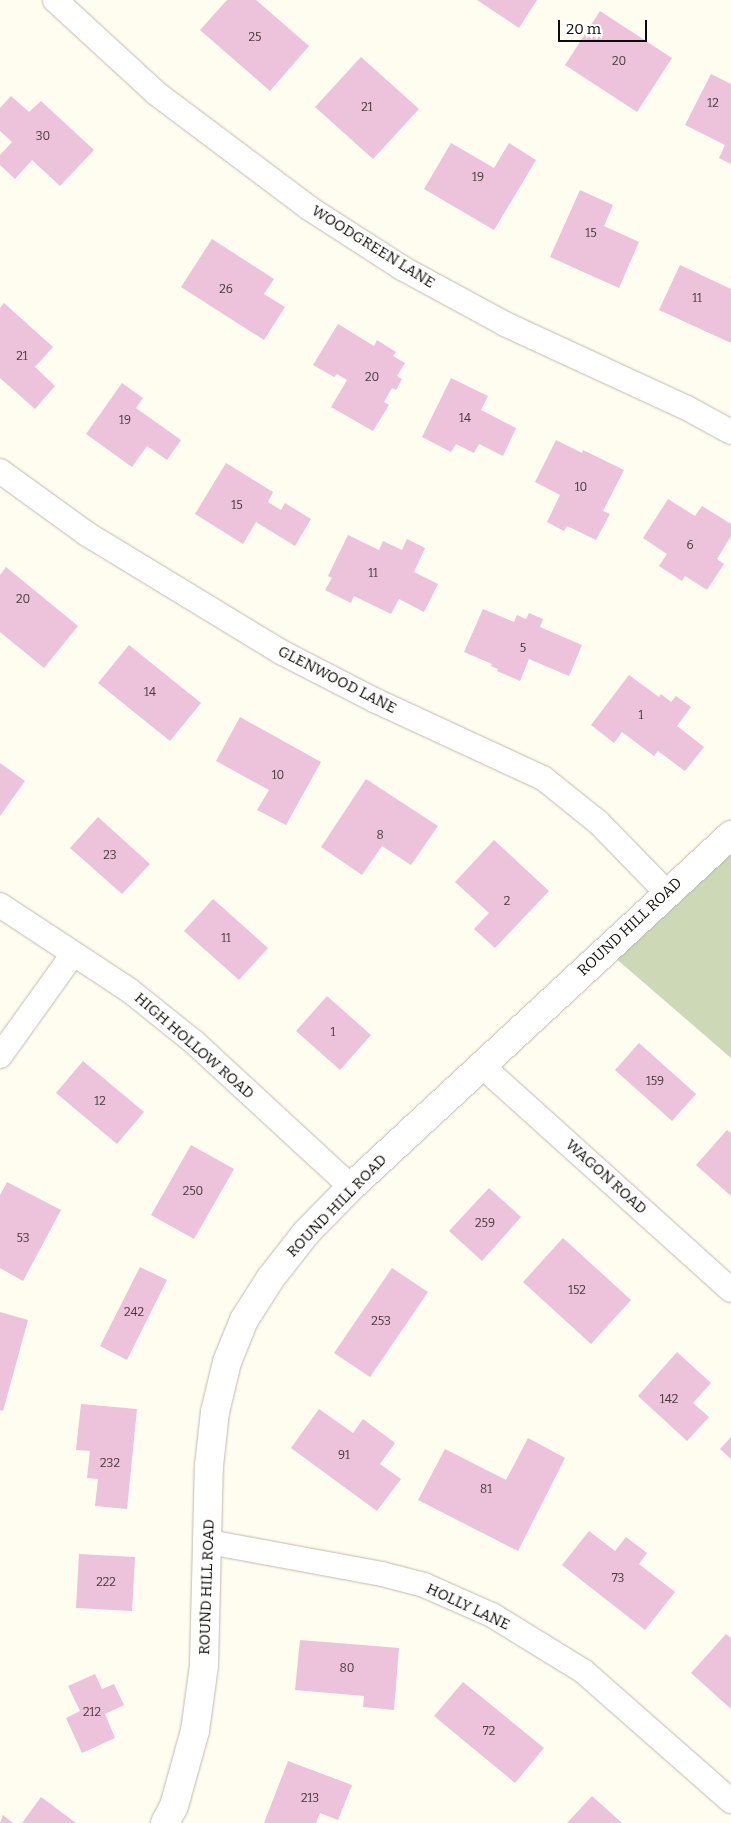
<!DOCTYPE html>
<style>
body{margin:0}
#map{position:relative;width:731px;height:1823px;overflow:hidden;background:#fffcf0;font-family:Bitter,serif}
div>[style]{position:absolute}
.green>*{inset:0;background:#cdd9b6}
.building>*{inset:0;background:#ecc3da}
.roads{filter:drop-shadow(0 0 1px #bfbbad) drop-shadow(0 0 1px #bfbbad)}
.street>*{height:24px;margin:-12px;padding:0 12px;transform-origin:12px;border-radius:12px;background:#fff}
.secondary>*{height:28px;margin:-14px;padding:0 14px;transform-origin:14px;border-radius:14px;background:#fff}
span{translate:-50% -50%;white-space:nowrap;text-align:center;line-height:1.15;-webkit-text-stroke:4.5px #fff;paint-order:stroke}
.number-label{font-size:12px;color:#463a3c}
.number-label span{-webkit-text-stroke-width:0}
.street-label{font-size:15px;color:#0e0c08}
.scale{position:absolute;left:558px;top:20px;width:89px;height:22px;box-sizing:border-box;border:2px solid #0e0c08;border-top:0;padding-left:6px;font-size:15px;line-height:18px;white-space:nowrap;color:#0e0c08;-webkit-text-stroke:4px #fff;paint-order:stroke}
</style>
<div id="map">
<div class="green">
<div style="clip-path:polygon(731px 835px,731px 1058px,606px 950px)"></div>
</div>
<div class="building">
<div style="clip-path:polygon(227px 0,256px 0,309px 46px,270px 91px,200px 30px)"></div>
<div style="clip-path:polygon(477px 0,537px 0,519px 28px)"></div>
<div style="clip-path:polygon(600px 11px,672px 58px,637px 112px,565px 65px)"></div>
<div style="clip-path:polygon(361px 57px,419px 109px,373px 159px,315px 107px)"></div>
<div style="clip-path:polygon(711px 74px,731px 84px,731px 164px,719px 158px,725px 145px,685px 125px)"></div>
<div style="clip-path:polygon(11px 96px,29px 112px,41px 101px,94px 150px,60px 186px,32px 160px,15px 179px,0 165px,0 155px,12px 142px,0 131px,0 108px)"></div>
<div style="clip-path:polygon(451px 143px,494px 168px,509px 143px,536px 160px,494px 230px,424px 189px)"></div>
<div style="clip-path:polygon(580px 190px,613px 205px,604px 226px,639px 242px,619px 288px,550px 257px)"></div>
<div style="clip-path:polygon(212px 239px,274px 279px,264px 294px,285px 307px,264px 340px,181px 287px)"></div>
<div style="clip-path:polygon(680px 265px,731px 289px,731px 343px,659px 310px)"></div>
<div style="clip-path:polygon(4px 303px,53px 347px,35px 367px,55px 386px,35px 409px,0 378px,0 308px)"></div>
<div style="clip-path:polygon(338px 324px,374px 346px,377px 340px,396px 352px,393px 356px,405px 363px,397px 376px,402px 379px,396px 390px,392px 388px,384px 402px,389px 405px,373px 431px,331px 407px,347px 380px,337px 374px,334px 377px,313px 365px)"></div>
<div style="clip-path:polygon(451px 378px,488px 396px,481px 410px,516px 428px,503px 456px,479px 444px,474px 453px,456px 444px,451px 452px,422px 437px)"></div>
<div style="clip-path:polygon(122px 383px,143px 398px,136px 408px,181px 440px,167px 460px,147px 446px,132px 467px,86px 434px)"></div>
<div style="clip-path:polygon(556px 440px,582px 453px,583px 450px,624px 470px,603px 511px,610px 514px,596px 540px,567px 526px,564px 531px,547px 522px,560px 495px,535px 482px)"></div>
<div style="clip-path:polygon(226px 463px,273px 492px,268px 502px,281px 510px,285px 503px,311px 519px,295px 546px,256px 522px,243px 544px,195px 514px)"></div>
<div style="clip-path:polygon(668px 499px,695px 516px,702px 506px,731px 524px,731px 536px,717px 559px,724px 564px,707px 590px,685px 576px,682px 581px,659px 566px,667px 554px,643px 538px)"></div>
<div style="clip-path:polygon(348px 535px,379px 550px,383px 541px,402px 550px,407px 539px,425px 548px,414px 572px,438px 584px,424px 612px,399px 599px,391px 614px,354px 596px,351px 603px,325px 590px,332px 578px,328px 576px)"></div>
<div style="clip-path:polygon(6px 567px,78px 626px,44px 668px,0 632px,0 575px)"></div>
<div style="clip-path:polygon(483px 609px,514px 622px,517px 615px,526px 619px,529px 613px,543px 619px,540px 627px,582px 645px,569px 676px,529px 659px,520px 681px,497px 671px,498px 669px,491px 666px,492px 664px,464px 652px)"></div>
<div style="clip-path:polygon(129px 645px,201px 703px,170px 741px,98px 683px)"></div>
<div style="clip-path:polygon(629px 675px,659px 697px,661px 694px,671px 702px,676px 696px,691px 707px,677px 726px,704px 747px,685px 771px,658px 751px,654px 756px,622px 732px,614px 743px,591px 725px)"></div>
<div style="clip-path:polygon(240px 717px,321px 762px,286px 825px,257px 810px,269px 790px,216px 761px)"></div>
<div style="clip-path:polygon(0 763px,25px 781px,0 816px)"></div>
<div style="clip-path:polygon(366px 779px,438px 826px,411px 865px,382px 846px,362px 875px,321px 847px)"></div>
<div style="clip-path:polygon(98px 817px,150px 864px,122px 894px,70px 848px)"></div>
<div style="clip-path:polygon(494px 840px,549px 891px,495px 948px,474px 929px,489px 913px,455px 882px)"></div>
<div style="clip-path:polygon(213px 899px,268px 948px,239px 980px,184px 931px)"></div>
<div style="clip-path:polygon(327px 996px,371px 1035px,340px 1070px,296px 1031px)"></div>
<div style="clip-path:polygon(639px 1043px,696px 1094px,672px 1121px,615px 1070px)"></div>
<div style="clip-path:polygon(83px 1061px,144px 1112px,117px 1144px,56px 1093px)"></div>
<div style="clip-path:polygon(727px 1130px,731px 1133px,731px 1196px,696px 1165px)"></div>
<div style="clip-path:polygon(191px 1145px,234px 1169px,194px 1239px,151px 1215px)"></div>
<div style="clip-path:polygon(7px 1182px,61px 1210px,23px 1281px,0 1268px,0 1195px)"></div>
<div style="clip-path:polygon(489px 1188px,521px 1217px,482px 1261px,449px 1231px)"></div>
<div style="clip-path:polygon(563px 1238px,631px 1300px,591px 1344px,523px 1282px)"></div>
<div style="clip-path:polygon(140px 1267px,167px 1280px,127px 1360px,100px 1346px)"></div>
<div style="clip-path:polygon(392px 1268px,428px 1292px,370px 1377px,334px 1353px)"></div>
<div style="clip-path:polygon(0 1312px,28px 1320px,3px 1411px,0 1410px)"></div>
<div style="clip-path:polygon(677px 1352px,711px 1383px,693px 1403px,709px 1417px,687px 1441px,638px 1396px)"></div>
<div style="clip-path:polygon(81px 1404px,137px 1409px,127px 1509px,95px 1506px,98px 1479px,87px 1478px,90px 1451px,76px 1450px)"></div>
<div style="clip-path:polygon(319px 1409px,353px 1433px,363px 1419px,395px 1443px,380px 1464px,401px 1479px,377px 1511px,291px 1448px)"></div>
<div style="clip-path:polygon(731px 1437px,731px 1459px,720px 1449px)"></div>
<div style="clip-path:polygon(528px 1438px,565px 1458px,518px 1551px,418px 1500px,445px 1449px,506px 1480px)"></div>
<div style="clip-path:polygon(589px 1531px,615px 1551px,626px 1537px,647px 1553px,639px 1564px,675px 1592px,645px 1630px,562px 1565px)"></div>
<div style="clip-path:polygon(79px 1554px,135px 1557px,132px 1611px,76px 1608px)"></div>
<div style="clip-path:polygon(726px 1634px,731px 1638px,731px 1709px,691px 1673px)"></div>
<div style="clip-path:polygon(300px 1640px,399px 1648px,394px 1710px,363px 1707px,364px 1696px,295px 1690px)"></div>
<div style="clip-path:polygon(95px 1674px,102px 1689px,114px 1684px,124px 1705px,105px 1714px,115px 1738px,82px 1753px,66px 1718px,80px 1711px,68px 1686px)"></div>
<div style="clip-path:polygon(463px 1682px,544px 1748px,515px 1783px,434px 1716px)"></div>
<div style="clip-path:polygon(288px 1761px,352px 1785px,338px 1820px,320px 1813px,316px 1823px,264px 1823px)"></div>
<div style="clip-path:polygon(592px 1796px,622px 1823px,567px 1823px)"></div>
<div style="clip-path:polygon(41px 1797px,76px 1823px,22px 1823px)"></div>
<div style="clip-path:polygon(3px 1815px,13px 1823px,0 1823px)"></div>
</div>
<div class="roads">
<div class="street">
<div style="left:55px;top:0;width:137px;rotate:42.6deg"></div>
<div style="left:156px;top:93px;width:191px;rotate:36.9deg"></div>
<div style="left:309px;top:208px;width:111px;rotate:32.8deg"></div>
<div style="left:402px;top:268px;width:117px;rotate:28.5deg"></div>
<div style="left:505px;top:324px;width:200px;rotate:24.8deg"></div>
<div style="left:687px;top:408px;width:50px;rotate:28.6deg"></div>
<div style="left:0;top:471px;width:107px;rotate:35.9deg"></div>
<div style="left:87px;top:534px;width:227px;rotate:31.3deg"></div>
<div style="left:281px;top:652px;width:105px;rotate:27.3deg"></div>
<div style="left:374px;top:700px;width:186px;rotate:24.8deg"></div>
<div style="left:543px;top:778px;width:70px;rotate:38.7deg"></div>
<div style="left:598px;top:822px;width:99px;rotate:45.8deg"></div>
<div style="left:0;top:905px;width:154px;rotate:33.4deg"></div>
<div style="left:129px;top:990px;width:83px;rotate:38.7deg"></div>
<div style="left:194px;top:1042px;width:214px;rotate:42.7deg"></div>
<div style="left:0;top:1056px;width:125px;rotate:-54.4deg"></div>
<div style="left:481px;top:1065px;width:336px;rotate:42deg"></div>
<div style="left:209px;top:1542px;width:176px;rotate:10.5deg"></div>
<div style="left:382px;top:1574px;width:43px;rotate:14.7deg"></div>
<div style="left:424px;top:1585px;width:74px;rotate:23.8deg"></div>
<div style="left:492px;top:1615px;width:107px;rotate:31.6deg"></div>
<div style="left:583px;top:1671px;width:197px;rotate:41.3deg"></div>
</div>
<div class="secondary">
<div style="left:165px;top:1823px;width:19px;rotate:-62deg"></div>
<div style="left:174px;top:1806px;width:78px;rotate:-74.4deg"></div>
<div style="left:195px;top:1731px;width:67px;rotate:-82.2deg"></div>
<div style="left:204px;top:1665px;width:199px;rotate:-88.6deg"></div>
<div style="left:209px;top:1466px;width:54px;rotate:-83.7deg"></div>
<div style="left:215px;top:1412px;width:51px;rotate:-76.5deg"></div>
<div style="left:227px;top:1362px;width:45px;rotate:-68deg"></div>
<div style="left:244px;top:1320px;width:49px;rotate:-57.6deg"></div>
<div style="left:270px;top:1279px;width:58px;rotate:-52deg"></div>
<div style="left:306px;top:1233px;width:64px;rotate:-45.6deg"></div>
<div style="left:351px;top:1187px;width:518px;rotate:-42.81deg"></div>
</div>
</div>
<div class="number-label">
<span style="left:255px;top:38px">25</span>
<span style="left:619px;top:62px">20</span>
<span style="left:713px;top:104px">12</span>
<span style="left:367px;top:108px">21</span>
<span style="left:43px;top:137px">30</span>
<span style="left:478px;top:178px">19</span>
<span style="left:591px;top:234px">15</span>
<span style="left:226px;top:290px">26</span>
<span style="left:697px;top:299px">11</span>
<span style="left:22px;top:357px">21</span>
<span style="left:372px;top:378px">20</span>
<span style="left:465px;top:419px">14</span>
<span style="left:125px;top:421px">19</span>
<span style="left:581px;top:488px">10</span>
<span style="left:237px;top:506px">15</span>
<span style="left:690px;top:546px">6</span>
<span style="left:373px;top:574px">11</span>
<span style="left:23px;top:600px">20</span>
<span style="left:523px;top:649px">5</span>
<span style="left:150px;top:693px">14</span>
<span style="left:641px;top:716px">1</span>
<span style="left:278px;top:776px">10</span>
<span style="left:380px;top:836px">8</span>
<span style="left:110px;top:856px">23</span>
<span style="left:507px;top:902px">2</span>
<span style="left:226px;top:939px">11</span>
<span style="left:333px;top:1033px">1</span>
<span style="left:655px;top:1082px">159</span>
<span style="left:100px;top:1102px">12</span>
<span style="left:193px;top:1192px">250</span>
<span style="left:485px;top:1224px">259</span>
<span style="left:23px;top:1239px">53</span>
<span style="left:577px;top:1291px">152</span>
<span style="left:134px;top:1313px">242</span>
<span style="left:381px;top:1322px">253</span>
<span style="left:669px;top:1400px">142</span>
<span style="left:344px;top:1456px">91</span>
<span style="left:110px;top:1464px">232</span>
<span style="left:486px;top:1490px">81</span>
<span style="left:618px;top:1579px">73</span>
<span style="left:106px;top:1583px">222</span>
<span style="left:347px;top:1669px">80</span>
<span style="left:92px;top:1713px">212</span>
<span style="left:489px;top:1732px">72</span>
<span style="left:310px;top:1799px">213</span>
</div>
<div class="street-label">
<span style="left:373px;top:247px;rotate:32deg">WOODGREEN LANE</span>
<span style="left:337px;top:680px;rotate:27deg">GLENWOOD LANE</span>
<span style="left:630px;top:927px;rotate:-43deg">ROUND HILL ROAD</span>
<span style="left:194px;top:1046px;rotate:41deg">HIGH HOLLOW ROAD</span>
<span style="left:606px;top:1177px;rotate:42deg">WAGON ROAD</span>
<span style="left:337px;top:1206px;rotate:-46deg">ROUND HILL ROAD</span>
<span style="left:207px;top:1587px;rotate:-88deg">ROUND HILL ROAD</span>
<span style="left:468px;top:1607px;rotate:25deg">HOLLY LANE</span>
</div>
<div class="scale">20 m</div>
</div>
